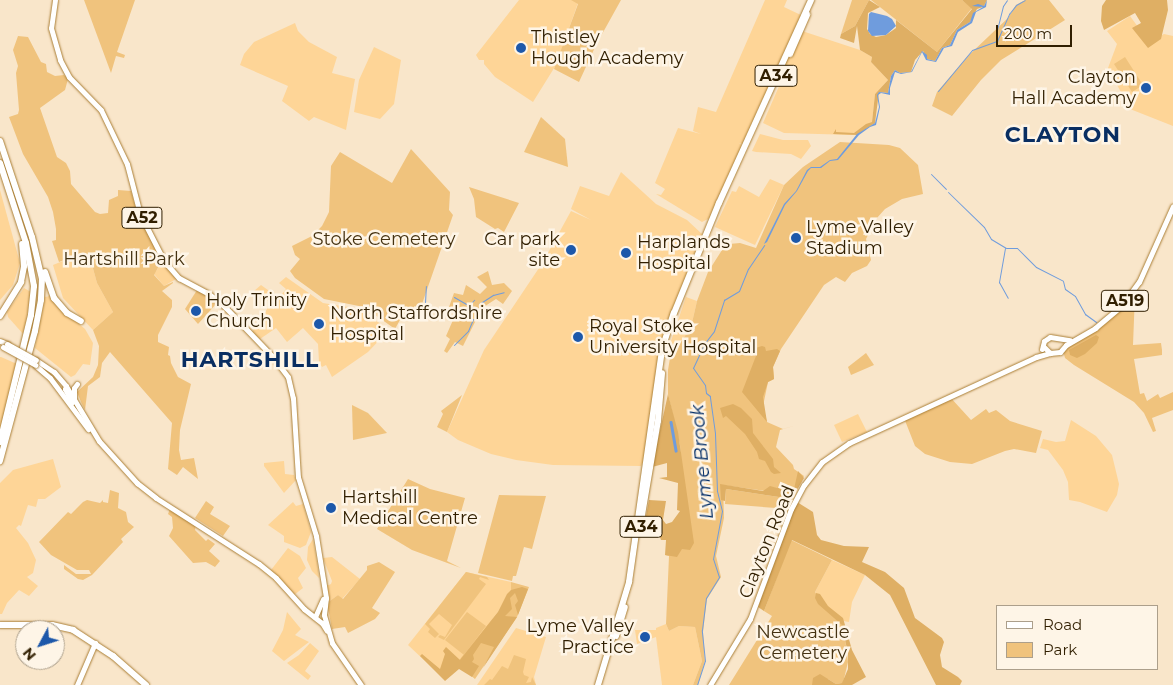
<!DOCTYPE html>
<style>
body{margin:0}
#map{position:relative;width:1173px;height:685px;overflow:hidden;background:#f9e6ca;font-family:Montserrat,sans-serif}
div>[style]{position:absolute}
.built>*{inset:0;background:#fed597}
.green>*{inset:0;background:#f0c37d}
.forest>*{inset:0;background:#dfaf64}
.water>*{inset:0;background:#6f9cdd}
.stream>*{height:1px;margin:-0.5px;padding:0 0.5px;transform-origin:0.5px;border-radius:0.5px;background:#6f9cdd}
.canal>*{height:2.5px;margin:-1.25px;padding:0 1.25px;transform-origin:1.25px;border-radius:1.25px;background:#6f9cdd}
.roads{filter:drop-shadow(0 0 1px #aa7f36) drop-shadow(0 0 1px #aa7f36)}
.major>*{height:5px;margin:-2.5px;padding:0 2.5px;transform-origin:2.5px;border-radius:2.5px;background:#fff}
.highway>*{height:6px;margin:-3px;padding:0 3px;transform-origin:3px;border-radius:3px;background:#fff}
.bridges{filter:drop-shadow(0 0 1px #aa7f36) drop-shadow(0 0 1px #aa7f36)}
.major-bridge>*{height:5px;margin:-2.5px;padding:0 2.5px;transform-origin:2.5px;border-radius:2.5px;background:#fff}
.dots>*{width:14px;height:14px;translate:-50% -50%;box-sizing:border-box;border:2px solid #fef5e7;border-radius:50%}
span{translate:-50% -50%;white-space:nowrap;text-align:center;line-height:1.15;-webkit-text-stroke:5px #fef5e7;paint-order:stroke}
.shield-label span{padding:1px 4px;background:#fef5e7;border:1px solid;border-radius:4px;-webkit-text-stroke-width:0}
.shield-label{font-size:16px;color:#311f01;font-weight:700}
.poi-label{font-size:18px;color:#311f01}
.left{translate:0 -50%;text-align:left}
.right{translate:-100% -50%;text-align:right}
.park-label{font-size:18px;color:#453211}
.street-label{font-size:18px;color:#311f01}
.water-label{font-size:19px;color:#022d67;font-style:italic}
.district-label{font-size:22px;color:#092e62;font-weight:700;letter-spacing:1px}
.legend{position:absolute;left:996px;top:605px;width:162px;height:65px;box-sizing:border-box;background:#fef5e7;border:1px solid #ac9f8b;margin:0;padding:6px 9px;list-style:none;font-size:15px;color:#311f01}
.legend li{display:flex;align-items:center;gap:10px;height:25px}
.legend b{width:25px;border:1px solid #ac9f8b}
.north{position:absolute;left:15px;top:620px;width:50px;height:50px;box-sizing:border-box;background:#fef5e7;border:1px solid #ac9f8b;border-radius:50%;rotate:230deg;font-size:14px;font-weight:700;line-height:20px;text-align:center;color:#311f01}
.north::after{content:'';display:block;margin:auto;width:18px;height:22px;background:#1d58aa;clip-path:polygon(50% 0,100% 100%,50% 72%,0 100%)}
.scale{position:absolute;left:996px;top:25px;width:76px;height:22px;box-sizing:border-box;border:2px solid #311f01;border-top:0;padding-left:6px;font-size:15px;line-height:18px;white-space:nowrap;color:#311f01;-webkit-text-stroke:4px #fef5e7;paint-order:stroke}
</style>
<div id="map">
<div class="built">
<div style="clip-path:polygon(519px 0,579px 0,556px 65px,533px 102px,495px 77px,484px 64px,484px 60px,479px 60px,476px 55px)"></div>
<div style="clip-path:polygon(765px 0,787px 0,784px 7px,803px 16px,796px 29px,860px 50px,872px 57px,871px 62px,888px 80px,875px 94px,872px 122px,853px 135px,784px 133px,763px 123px,780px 84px,772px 80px,757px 111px,746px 145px,739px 143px,743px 146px,710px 218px,702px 222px,656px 194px,661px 195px,665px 189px,655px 183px,678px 128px,701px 134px,693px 131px,698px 107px,716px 112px)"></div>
<div style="clip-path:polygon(1130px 16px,1149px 42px,1164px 34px,1173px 36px,1173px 126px,1130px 109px,1108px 68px,1117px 44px,1107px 31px)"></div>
<div style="clip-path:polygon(295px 23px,298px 31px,309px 42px,337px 57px,332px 73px,355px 79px,346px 130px,314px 117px,309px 121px,282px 101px,288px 86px,240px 65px,244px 54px,254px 42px)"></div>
<div style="clip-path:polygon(374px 47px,401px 60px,394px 104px,380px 119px,354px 112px,359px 80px)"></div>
<div style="clip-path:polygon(760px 134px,783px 140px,808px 140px,811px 146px,801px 159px,791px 154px,756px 152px,752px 151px)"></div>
<div style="clip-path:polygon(621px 172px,656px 204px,687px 220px,702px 234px,671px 314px,644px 460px,641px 466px,553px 465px,516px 460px,491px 454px,458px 440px,447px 432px,484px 350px,543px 262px,571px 211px,591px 220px,571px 209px,580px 186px,609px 196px)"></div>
<div style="clip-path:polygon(770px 179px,784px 185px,755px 245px,715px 227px,732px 191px,736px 192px,739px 186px,759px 197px)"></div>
<div style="clip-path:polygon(0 190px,20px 263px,13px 285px,0 300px)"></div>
<div style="clip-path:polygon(75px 256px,91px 261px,97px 283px,113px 312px,93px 330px,63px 298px,53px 265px)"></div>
<div style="clip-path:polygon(163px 261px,176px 279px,164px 286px,154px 274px)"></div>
<div style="clip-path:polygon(286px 277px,323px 303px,360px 309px,389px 330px,368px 352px,332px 377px,326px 365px,322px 367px,319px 362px,318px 344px,303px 328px,287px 342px,276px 328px,260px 339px,252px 332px,271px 303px,254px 291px,261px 285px,279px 298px,286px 289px,279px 283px)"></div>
<div style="clip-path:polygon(24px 288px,31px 292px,24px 335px,8px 317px,7px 312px)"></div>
<div style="clip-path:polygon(50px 296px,56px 305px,85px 329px,93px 343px,90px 365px,83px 364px,75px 375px,71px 377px,35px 348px,45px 297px)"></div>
<div style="clip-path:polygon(686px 297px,697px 301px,691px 327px,676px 349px,669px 347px)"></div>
<div style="clip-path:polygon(1px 357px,17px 364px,0 430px,0 357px)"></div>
<div style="clip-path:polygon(858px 414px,867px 432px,842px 442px,834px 425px)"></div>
<div style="clip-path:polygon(1071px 420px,1096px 436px,1112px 455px,1119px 484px,1117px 495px,1107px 512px,1080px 502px,1069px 500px,1068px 482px,1063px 470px,1048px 450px,1040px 448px,1043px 439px,1056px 442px,1065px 441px)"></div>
<div style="clip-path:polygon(53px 459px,61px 487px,45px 499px,38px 499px,36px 507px,28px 505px,21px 526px,19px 525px,16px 528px,28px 543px,36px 560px,33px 573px,27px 577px,38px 586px,29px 596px,19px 590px,7px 603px,2px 614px,0 614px,0 483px,13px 470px)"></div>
<div style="clip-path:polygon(284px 461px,285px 474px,294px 475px,296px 480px,284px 493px,264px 466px,264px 463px)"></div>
<div style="clip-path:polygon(293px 502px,296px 506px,303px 504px,311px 532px,306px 545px,300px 548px,284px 542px,284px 536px,268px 525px)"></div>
<div style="clip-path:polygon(313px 539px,317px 562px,319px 578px,312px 571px,307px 560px,308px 547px)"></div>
<div style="clip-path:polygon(288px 548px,300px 556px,306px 568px,298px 578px,303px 588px,294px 595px,271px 570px)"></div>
<div style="clip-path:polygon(332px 557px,360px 579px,342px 599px,338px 595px,327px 603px,326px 586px,331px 584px,332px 581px,323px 558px)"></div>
<div style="clip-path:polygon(832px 560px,865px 575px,852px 602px,849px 622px,843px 621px,818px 597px,815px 592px)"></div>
<div style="clip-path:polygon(466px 572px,511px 582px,511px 590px,498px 612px,462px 659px,441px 676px,408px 645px)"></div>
<div style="clip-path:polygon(287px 612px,301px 629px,295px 635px,309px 642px,284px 661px,272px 651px,283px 630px)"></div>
<div style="clip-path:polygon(666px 624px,669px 631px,679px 626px,695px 627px,702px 661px,693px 685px,662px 685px,656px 637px,637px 644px,635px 630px,656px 630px,656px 628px)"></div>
<div style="clip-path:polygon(516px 628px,546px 637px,534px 677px,536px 685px,477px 685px)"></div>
<div style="clip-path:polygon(310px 643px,319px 651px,305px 671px,311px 676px,308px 680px,287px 663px,299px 655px)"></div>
</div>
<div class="green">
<div style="clip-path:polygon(84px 0,135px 0,117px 52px,125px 55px,124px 58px,116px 56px,111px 73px)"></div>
<div style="clip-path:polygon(571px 0,621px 0,596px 45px,579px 82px,554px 69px,578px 4px)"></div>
<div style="clip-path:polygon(852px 0,869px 0,855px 26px,841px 34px)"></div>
<div style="clip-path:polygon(871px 0,962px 0,972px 8px,937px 52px)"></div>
<div style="clip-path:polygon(1025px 0,1049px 0,1065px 20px,1001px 60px,981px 80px,952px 116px,932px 106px,937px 92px,969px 55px,1008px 18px,1016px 5px)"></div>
<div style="clip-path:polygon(18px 36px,28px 37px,41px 62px,46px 64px,47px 72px,55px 76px,64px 75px,68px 79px,65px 90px,40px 108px,57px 157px,66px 163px,70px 171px,71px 184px,95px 212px,100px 214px,108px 213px,109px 200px,118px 196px,118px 190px,131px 191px,137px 213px,160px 257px,160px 264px,154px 275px,164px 286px,173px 282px,173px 283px,162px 291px,172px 300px,172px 307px,158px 335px,158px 342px,169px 347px,168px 355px,170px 356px,171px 363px,178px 377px,191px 384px,180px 430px,179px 450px,181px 460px,194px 458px,198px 479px,183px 467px,177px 475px,168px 469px,172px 423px,110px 352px,102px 363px,100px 377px,88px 386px,85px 410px,81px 402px,77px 392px,93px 377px,98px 365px,99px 346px,93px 330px,113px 312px,97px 283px,91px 261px,75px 256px,59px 262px,52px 241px,56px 240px,56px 229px,53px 212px,48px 197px,23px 154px,9px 117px,18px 114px,19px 110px,16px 73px,18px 66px,13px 50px)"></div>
<div style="clip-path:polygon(1125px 57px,1143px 85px,1132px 92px,1114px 64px)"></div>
<div style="clip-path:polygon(541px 117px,565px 139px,568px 167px,524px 152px)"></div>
<div style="clip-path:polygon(840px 142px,889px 145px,900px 148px,918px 165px,923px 194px,902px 199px,885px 209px,876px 219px,866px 239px,871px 260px,867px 266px,852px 273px,845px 282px,836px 277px,824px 285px,781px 349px,773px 367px,774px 379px,768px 382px,763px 406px,767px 422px,783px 429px,797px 425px,780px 430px,776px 447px,793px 465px,794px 469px,804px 476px,793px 495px,723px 485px,724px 518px,716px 556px,721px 577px,707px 599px,703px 632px,705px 661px,698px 685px,693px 685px,702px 661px,695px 627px,679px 626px,669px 631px,666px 624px,669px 556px,665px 555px,682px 531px,683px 485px,680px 445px,668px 394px,668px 370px,670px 358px,691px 327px,697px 301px,708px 272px,722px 250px,729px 244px,740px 243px,756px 248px,784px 185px,803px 167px)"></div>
<div style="clip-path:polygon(411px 149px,450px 192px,449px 210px,453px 215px,422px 304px,408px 317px,401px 318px,395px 329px,364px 307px,324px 299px,295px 278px,290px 271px,300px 259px,295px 255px,292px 246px,312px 236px,322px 226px,329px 212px,331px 166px,340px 152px,392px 183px)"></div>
<div style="clip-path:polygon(469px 187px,519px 203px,504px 232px,498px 228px,495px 229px,476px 217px,474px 199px)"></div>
<div style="clip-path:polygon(488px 271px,492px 285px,504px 283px,512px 291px,503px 304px,496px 299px,482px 308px,463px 346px,455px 342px,447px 353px,444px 351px,450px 339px,446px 336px,457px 311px,449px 307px,454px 293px,463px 295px,466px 285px,480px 294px,487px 287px,477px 277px)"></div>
<div style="clip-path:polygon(197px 290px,217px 303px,198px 324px,185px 309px)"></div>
<div style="clip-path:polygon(1132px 292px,1135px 294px,1133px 345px,1161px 343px,1162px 350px,1162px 355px,1134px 359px,1140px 394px,1144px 393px,1147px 401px,1158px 394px,1160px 398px,1173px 392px,1173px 410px,1152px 418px,1156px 431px,1153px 432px,1144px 413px,1134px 402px,1074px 365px,1065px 358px,1063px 350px,1095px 328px)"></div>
<div style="clip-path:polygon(866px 353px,874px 365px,851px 375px,848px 367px)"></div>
<div style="clip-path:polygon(462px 395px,447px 432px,437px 427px,443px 414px,441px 411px)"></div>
<div style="clip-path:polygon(950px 397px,971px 420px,986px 409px,989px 413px,996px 410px,1010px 421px,1042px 431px,1036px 453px,1014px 449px,1005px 451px,972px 464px,950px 462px,925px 454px,915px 446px,904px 418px)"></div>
<div style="clip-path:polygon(352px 405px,368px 413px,387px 433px,353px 440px)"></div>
<div style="clip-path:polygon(408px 479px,430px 489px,465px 498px,447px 561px,461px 568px,412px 550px,377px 529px)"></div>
<div style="clip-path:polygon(726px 489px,779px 497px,783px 497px,776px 508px,725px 504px)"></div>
<div style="clip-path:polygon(110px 490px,119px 493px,118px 508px,126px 512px,128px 522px,134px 527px,121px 539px,123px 542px,92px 575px,83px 580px,78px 579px,64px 569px,64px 565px,76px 574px,91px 574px,89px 570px,77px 570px,51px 555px,39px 542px,68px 512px,71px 514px,83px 502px,87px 500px,100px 503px,103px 500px,103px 502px,108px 503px)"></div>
<div style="clip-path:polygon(499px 495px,546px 496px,532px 549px,524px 547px,516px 576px,513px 576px,512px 581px,478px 573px)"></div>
<div style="clip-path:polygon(206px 501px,214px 507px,210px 514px,230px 526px,223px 536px,195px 518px)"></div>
<div style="clip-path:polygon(170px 509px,196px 524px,195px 530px,206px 541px,208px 539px,215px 544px,209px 551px,220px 561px,215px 567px,206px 562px,193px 563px,169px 536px,173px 528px,172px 517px,168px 514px)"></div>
<div style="clip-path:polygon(791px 540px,832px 560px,815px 592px,818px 597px,843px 621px,848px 662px,843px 683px,836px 684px,828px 679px,824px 685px,729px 685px,772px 616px,764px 611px)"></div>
<div style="clip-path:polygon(379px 562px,395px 572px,372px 608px,380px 613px,375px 619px,348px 633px,345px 627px,332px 629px,327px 603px,338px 595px,343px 599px,367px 570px,367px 566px)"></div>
<div style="clip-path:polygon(466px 572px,487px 577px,489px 580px,480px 577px,479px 579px,486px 584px,444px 640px,438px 637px,440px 635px,445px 637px,452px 625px,439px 614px,429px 624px,439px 634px,435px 638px,428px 632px,430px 629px,425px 624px)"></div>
<div style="clip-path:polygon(511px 582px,529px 587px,517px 617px,475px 679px,456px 664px,498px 612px,511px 590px)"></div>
<div style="clip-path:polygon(467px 612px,486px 626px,464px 655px,445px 640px)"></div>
<div style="clip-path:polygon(514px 655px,526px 659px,523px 672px,524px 675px,529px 677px,526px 683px,531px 682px,532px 677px,536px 685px,484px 685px,490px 679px,492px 680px,502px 666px,518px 674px,508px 669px)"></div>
</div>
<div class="forest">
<div style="clip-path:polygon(869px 0,880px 7px,868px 13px,867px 29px,870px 34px,876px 37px,886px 35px,896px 28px,896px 20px,937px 52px,972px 9px,962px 0,987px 0,984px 6px,976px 5px,983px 7px,977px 9px,970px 22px,957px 30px,950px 45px,942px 48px,935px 61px,927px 59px,923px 51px,915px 60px,911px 72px,900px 73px,895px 70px,891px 76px,888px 93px,879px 92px,875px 123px,857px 135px,833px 134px,836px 129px,836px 132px,854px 133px,866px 124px,872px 122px,875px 94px,888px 80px,871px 62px,872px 57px,860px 50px,857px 26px,854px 43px,840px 38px,841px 34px,855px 26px)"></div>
<div style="clip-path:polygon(1106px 0,1167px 0,1168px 10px,1161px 39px,1148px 48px,1132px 28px,1141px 23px,1135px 13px,1104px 30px,1101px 21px,1102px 6px)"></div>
<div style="clip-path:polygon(1096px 335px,1099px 337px,1097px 343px,1085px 354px,1077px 358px,1070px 355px,1069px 350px)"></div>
<div style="clip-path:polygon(762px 346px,765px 347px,766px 351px,777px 349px,780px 351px,773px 367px,774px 379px,768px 382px,763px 397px,767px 422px,742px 392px,756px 356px,749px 350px)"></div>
<div style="clip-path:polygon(668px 394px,678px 432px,694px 543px,690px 550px,682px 549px,677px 557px,665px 555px,666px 540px,661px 540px,659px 534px,643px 531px,646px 528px,653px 529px,655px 523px,648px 520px,646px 516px,649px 500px,666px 501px,663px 520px,666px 524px,672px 522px,680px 511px,677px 510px,678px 483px,659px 478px,667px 477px,667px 463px,652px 467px)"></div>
<div style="clip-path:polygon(733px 404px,741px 408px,752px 419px,753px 433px,773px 459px,774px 467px,781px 473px,774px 474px,771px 472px,765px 461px,759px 459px,757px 452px,745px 434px,726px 416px,723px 418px,720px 408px)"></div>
<div style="clip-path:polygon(798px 471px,804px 478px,789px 504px,790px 496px,779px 497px,726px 489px,725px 501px,721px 500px,720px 484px,763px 491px,770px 486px,777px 488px,788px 484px,790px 489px,788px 492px,790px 492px,794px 489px)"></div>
<div style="clip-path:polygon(797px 502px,813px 512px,817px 535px,821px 540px,844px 546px,869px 547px,862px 562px,885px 572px,904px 588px,915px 618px,942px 638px,944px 642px,940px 655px,942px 667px,958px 677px,962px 681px,960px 685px,936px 685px,890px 595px,865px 575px,792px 540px,764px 611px,758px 607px)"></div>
<div style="clip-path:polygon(522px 587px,528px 589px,518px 615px,515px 605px,518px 601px,515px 593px,510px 598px,512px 609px,505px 616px,517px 617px,483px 668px,494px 647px,481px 643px,473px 655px,474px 659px,472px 662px,479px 666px,472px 677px,459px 669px,445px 681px,420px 656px,422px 654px,440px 669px,445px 654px,443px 651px,446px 647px,460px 660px,498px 612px,507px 594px,511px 590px)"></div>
<div style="clip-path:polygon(816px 593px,820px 594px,828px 606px,843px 618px,852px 650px,866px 677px,852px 685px,812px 685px,813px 678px,820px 674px,836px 684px,842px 683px,848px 669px,848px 654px,842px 625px,818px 604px,815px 598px)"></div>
</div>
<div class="water">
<div style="clip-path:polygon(987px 0,986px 7px,976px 12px,972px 23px,958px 32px,952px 46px,944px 48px,936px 62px,926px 60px,922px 52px,912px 72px,901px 74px,895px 72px,890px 88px,890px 95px,881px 93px,878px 95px,880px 107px,876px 125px,870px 127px,859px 135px,838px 160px,830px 161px,821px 168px,811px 168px,808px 171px,797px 191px,785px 205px,767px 242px,764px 244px,784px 204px,796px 191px,807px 170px,811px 167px,820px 167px,830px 160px,837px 159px,857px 134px,875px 123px,879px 107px,877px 95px,879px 92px,888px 93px,891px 76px,895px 70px,900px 73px,911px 72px,922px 51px,927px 55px,927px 59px,935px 61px,942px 48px,950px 45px,957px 30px,970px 22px,973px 13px,983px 7px,972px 6px,978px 4px,984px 6px)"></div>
<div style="clip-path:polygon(871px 12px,887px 16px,892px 19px,896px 26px,886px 35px,872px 36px,868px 31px,869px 14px)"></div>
</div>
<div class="stream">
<div style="left:996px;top:34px;width:29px;rotate:-76deg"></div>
<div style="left:1003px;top:6px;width:7px;rotate:-56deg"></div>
<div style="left:938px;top:91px;width:53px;rotate:-50.3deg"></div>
<div style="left:972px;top:50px;width:27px;rotate:-20deg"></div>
<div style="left:997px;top:41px;width:30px;rotate:-66deg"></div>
<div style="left:1009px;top:14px;width:11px;rotate:-52deg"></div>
<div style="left:1016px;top:5px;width:10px;rotate:-29deg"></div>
<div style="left:931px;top:174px;width:21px;rotate:45deg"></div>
<div style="left:948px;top:192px;width:50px;rotate:44.2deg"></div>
<div style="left:984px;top:227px;width:14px;rotate:60deg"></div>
<div style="left:991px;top:239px;width:17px;rotate:31deg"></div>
<div style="left:1006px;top:248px;width:11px"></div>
<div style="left:1017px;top:248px;width:27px;rotate:45deg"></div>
<div style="left:1036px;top:267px;width:30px;rotate:27deg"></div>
<div style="left:1063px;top:281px;width:8px;rotate:76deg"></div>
<div style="left:1065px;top:289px;width:12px;rotate:35deg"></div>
<div style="left:1075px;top:296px;width:21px;rotate:61deg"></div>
<div style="left:1085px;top:314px;width:14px;rotate:36deg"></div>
<div style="left:1005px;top:248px;width:35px;rotate:100deg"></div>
<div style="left:999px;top:282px;width:18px;rotate:61deg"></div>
<div style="left:454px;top:297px;width:14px;rotate:30deg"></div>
<div style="left:466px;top:304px;width:4px"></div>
<div style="left:470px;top:304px;width:6px;rotate:-45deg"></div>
<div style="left:425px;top:303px;width:17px;rotate:-87deg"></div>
<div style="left:479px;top:304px;width:17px;rotate:-33deg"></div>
<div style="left:493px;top:295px;width:11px;rotate:-15deg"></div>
<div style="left:417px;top:311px;width:3px"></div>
<div style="left:420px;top:311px;width:6px;rotate:-59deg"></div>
<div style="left:409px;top:317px;width:6px;rotate:-39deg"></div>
<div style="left:454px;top:345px;width:20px;rotate:-45deg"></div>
<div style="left:468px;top:331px;width:13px;rotate:-67deg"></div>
<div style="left:697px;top:685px;width:25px;rotate:-72deg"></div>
<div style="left:705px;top:661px;width:31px;rotate:-96deg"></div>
<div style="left:702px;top:630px;width:32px;rotate:-83deg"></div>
<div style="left:706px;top:598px;width:25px;rotate:-58deg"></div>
<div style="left:719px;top:577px;width:19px;rotate:-108deg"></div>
<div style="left:713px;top:559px;width:49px;rotate:-79.4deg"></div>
<div style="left:722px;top:511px;width:21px;rotate:-104deg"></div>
<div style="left:717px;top:491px;width:58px;rotate:-92deg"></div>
<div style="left:715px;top:433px;width:37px;rotate:-98deg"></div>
<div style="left:710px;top:396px;width:5px;rotate:-143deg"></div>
<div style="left:706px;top:393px;width:8px;rotate:-97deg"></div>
<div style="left:705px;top:385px;width:21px;rotate:-125deg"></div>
<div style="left:693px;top:368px;width:26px;rotate:-65deg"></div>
<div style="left:704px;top:344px;width:16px;rotate:-52deg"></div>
<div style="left:714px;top:331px;width:33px;rotate:-72deg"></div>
<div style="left:724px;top:300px;width:17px;rotate:-31deg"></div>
<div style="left:739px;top:291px;width:24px;rotate:-68deg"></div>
<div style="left:748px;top:269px;width:29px;rotate:-56deg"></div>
</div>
<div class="canal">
<div style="left:671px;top:422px;width:29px;rotate:80deg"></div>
</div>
<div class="roads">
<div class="major">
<div style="left:55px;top:0;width:28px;rotate:98deg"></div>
<div style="left:51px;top:28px;width:33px;rotate:74deg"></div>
<div style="left:60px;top:60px;width:19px;rotate:62deg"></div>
<div style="left:69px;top:77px;width:46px;rotate:45.9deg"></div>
<div style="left:101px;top:110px;width:60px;rotate:64.3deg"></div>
<div style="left:127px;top:164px;width:52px;rotate:75.4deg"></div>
<div style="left:140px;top:214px;width:53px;rotate:62.9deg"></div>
<div style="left:164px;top:261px;width:23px;rotate:49deg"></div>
<div style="left:179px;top:278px;width:34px;rotate:28deg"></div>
<div style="left:209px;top:294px;width:21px;rotate:39deg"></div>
<div style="left:225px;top:307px;width:69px;rotate:46.2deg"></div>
<div style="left:273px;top:357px;width:25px;rotate:53deg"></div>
<div style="left:288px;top:377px;width:22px;rotate:77deg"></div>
<div style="left:293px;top:398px;width:79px;rotate:86.4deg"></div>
<div style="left:298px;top:477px;width:62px;rotate:73deg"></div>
<div style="left:316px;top:536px;width:63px;rotate:80.8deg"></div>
<div style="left:326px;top:598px;width:17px;rotate:97deg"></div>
<div style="left:324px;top:615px;width:29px;rotate:74deg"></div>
<div style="left:332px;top:643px;width:51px;rotate:55.4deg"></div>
<div style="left:0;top:341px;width:8px;rotate:23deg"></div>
<div style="left:1043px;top:346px;width:10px;rotate:45deg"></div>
<div style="left:1050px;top:353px;width:10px;rotate:-6deg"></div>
<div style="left:1060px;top:352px;width:9px;rotate:-49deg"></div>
<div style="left:1066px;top:345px;width:34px;rotate:-30deg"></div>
<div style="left:1095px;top:328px;width:35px;rotate:-40deg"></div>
<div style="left:1122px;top:305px;width:29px;rotate:-54deg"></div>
<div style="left:1139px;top:282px;width:83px;rotate:-65.9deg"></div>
<div style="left:1042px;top:349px;width:8px;rotate:-76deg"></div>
<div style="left:1044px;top:341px;width:7px;rotate:-34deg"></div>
<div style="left:1050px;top:337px;width:20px;rotate:9deg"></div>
<div style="left:36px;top:360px;width:22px;rotate:34deg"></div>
<div style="left:54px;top:372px;width:18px;rotate:49deg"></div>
<div style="left:66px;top:386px;width:64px;rotate:59deg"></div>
<div style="left:99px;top:441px;width:57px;rotate:47.9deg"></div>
<div style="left:137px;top:483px;width:24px;rotate:38deg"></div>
<div style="left:156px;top:498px;width:122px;rotate:32.7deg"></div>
<div style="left:259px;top:564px;width:22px;rotate:39deg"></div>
<div style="left:276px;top:578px;width:42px;rotate:47.9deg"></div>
<div style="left:304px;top:609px;width:23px;rotate:38deg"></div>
<div style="left:322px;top:623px;width:9px;rotate:58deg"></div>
<div style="left:35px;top:365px;width:20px;rotate:41deg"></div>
<div style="left:50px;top:378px;width:64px;rotate:53.3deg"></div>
<div style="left:66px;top:386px;width:3px;rotate:108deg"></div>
<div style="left:65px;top:389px;width:15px;rotate:62deg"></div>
<div style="left:74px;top:398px;width:10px;rotate:-90deg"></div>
<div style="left:74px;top:388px;width:5px;rotate:-53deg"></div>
<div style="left:315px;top:617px;width:20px;rotate:-66deg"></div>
<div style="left:77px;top:685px;width:46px;rotate:-66.8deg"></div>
<div style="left:710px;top:685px;width:77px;rotate:-58.8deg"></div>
<div style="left:750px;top:619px;width:117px;rotate:-69.6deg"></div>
<div style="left:791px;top:509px;width:27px;rotate:-62deg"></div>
<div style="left:804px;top:485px;width:29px;rotate:-52deg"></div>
<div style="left:822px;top:462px;width:33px;rotate:-35deg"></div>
<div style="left:849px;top:443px;width:206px;rotate:-24.7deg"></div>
<div style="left:1036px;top:357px;width:15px;rotate:-16deg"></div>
</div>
<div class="highway">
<div style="left:790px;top:54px;width:43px;rotate:-66.4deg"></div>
<div style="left:0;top:141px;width:101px;rotate:71.6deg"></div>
<div style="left:32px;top:237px;width:43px;rotate:76.6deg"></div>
<div style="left:42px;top:279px;width:21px;rotate:93deg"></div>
<div style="left:41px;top:300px;width:32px;rotate:101deg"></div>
<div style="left:35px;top:331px;width:135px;rotate:105.1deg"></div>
<div style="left:0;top:163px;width:84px;rotate:72deg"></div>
<div style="left:26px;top:243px;width:44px;rotate:79.5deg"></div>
<div style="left:34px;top:286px;width:29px;rotate:96deg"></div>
<div style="left:31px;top:315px;width:131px;rotate:103.7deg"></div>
<div style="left:45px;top:272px;width:28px;rotate:71deg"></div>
<div style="left:54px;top:298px;width:20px;rotate:49deg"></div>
<div style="left:67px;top:313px;width:16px;rotate:30deg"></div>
<div style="left:0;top:316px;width:40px;rotate:-58deg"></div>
<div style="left:21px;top:282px;width:16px;rotate:-79deg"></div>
<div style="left:24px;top:266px;width:22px;rotate:-95deg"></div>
<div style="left:641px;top:521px;width:101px;rotate:-80.4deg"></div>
<div style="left:658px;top:421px;width:48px;rotate:-85.2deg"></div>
<div style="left:0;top:625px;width:52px"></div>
<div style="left:52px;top:625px;width:22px;rotate:13deg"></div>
<div style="left:73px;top:630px;width:48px;rotate:33deg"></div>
<div style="left:113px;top:656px;width:44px;rotate:41.3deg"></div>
<div style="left:616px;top:636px;width:30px;rotate:-73deg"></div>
<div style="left:598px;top:685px;width:108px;rotate:-73.2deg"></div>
<div style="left:629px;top:582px;width:235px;rotate:-81.9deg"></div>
<div style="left:662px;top:349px;width:38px;rotate:-72deg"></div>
<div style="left:674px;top:313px;width:119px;rotate:-67.8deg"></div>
<div style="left:719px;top:203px;width:223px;rotate:-65.6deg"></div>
</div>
</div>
<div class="bridges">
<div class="major-bridge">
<div style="left:7px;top:344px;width:33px;rotate:29deg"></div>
<div style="left:3px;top:347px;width:37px;rotate:29deg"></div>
</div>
</div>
<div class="dots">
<div style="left:521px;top:48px;background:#1d58aa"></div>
<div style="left:1146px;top:88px;background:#1d58aa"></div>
<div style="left:796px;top:238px;background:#1d58aa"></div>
<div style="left:571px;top:250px;background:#1d58aa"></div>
<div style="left:626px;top:253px;background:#1d58aa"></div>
<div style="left:196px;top:311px;background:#1d58aa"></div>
<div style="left:319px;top:324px;background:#1d58aa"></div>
<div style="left:578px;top:337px;background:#1d58aa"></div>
<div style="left:331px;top:508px;background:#1d58aa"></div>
<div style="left:645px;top:637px;background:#1d58aa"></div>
</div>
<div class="shield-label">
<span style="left:776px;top:76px">A34</span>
<span style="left:142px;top:218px">A52</span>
<span style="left:1125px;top:301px">A519</span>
<span style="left:641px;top:527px">A34</span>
</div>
<div class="poi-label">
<span class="left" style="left:531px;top:48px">Thistley<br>Hough Academy</span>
<span class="right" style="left:1136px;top:88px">Clayton<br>Hall Academy</span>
<span class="left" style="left:806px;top:238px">Lyme Valley<br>Stadium</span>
<span class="right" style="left:560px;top:250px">Car park<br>site</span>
<span class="left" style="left:637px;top:253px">Harplands<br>Hospital</span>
<span class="left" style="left:206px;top:311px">Holy Trinity<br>Church</span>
<span class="left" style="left:330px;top:324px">North Staffordshire<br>Hospital</span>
<span class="left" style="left:589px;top:337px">Royal Stoke<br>University Hospital</span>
<span class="left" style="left:342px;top:508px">Hartshill<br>Medical Centre</span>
<span class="right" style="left:634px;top:637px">Lyme Valley<br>Practice</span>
</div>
<div class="park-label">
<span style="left:384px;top:239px">Stoke Cemetery</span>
<span style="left:124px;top:259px">Hartshill Park</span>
<span style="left:803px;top:643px">Newcastle<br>Cemetery</span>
</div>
<div class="street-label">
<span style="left:767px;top:542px;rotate:-68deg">Clayton Road</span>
</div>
<div class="water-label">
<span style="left:702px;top:462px;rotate:-95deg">Lyme Brook</span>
</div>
<div class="district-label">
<span style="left:1063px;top:135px">CLAYTON</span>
<span style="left:250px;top:360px">HARTSHILL</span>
</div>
<ul class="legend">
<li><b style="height:6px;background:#fff"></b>Road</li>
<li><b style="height:14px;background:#f0c37d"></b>Park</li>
</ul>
<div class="north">N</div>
<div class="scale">200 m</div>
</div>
